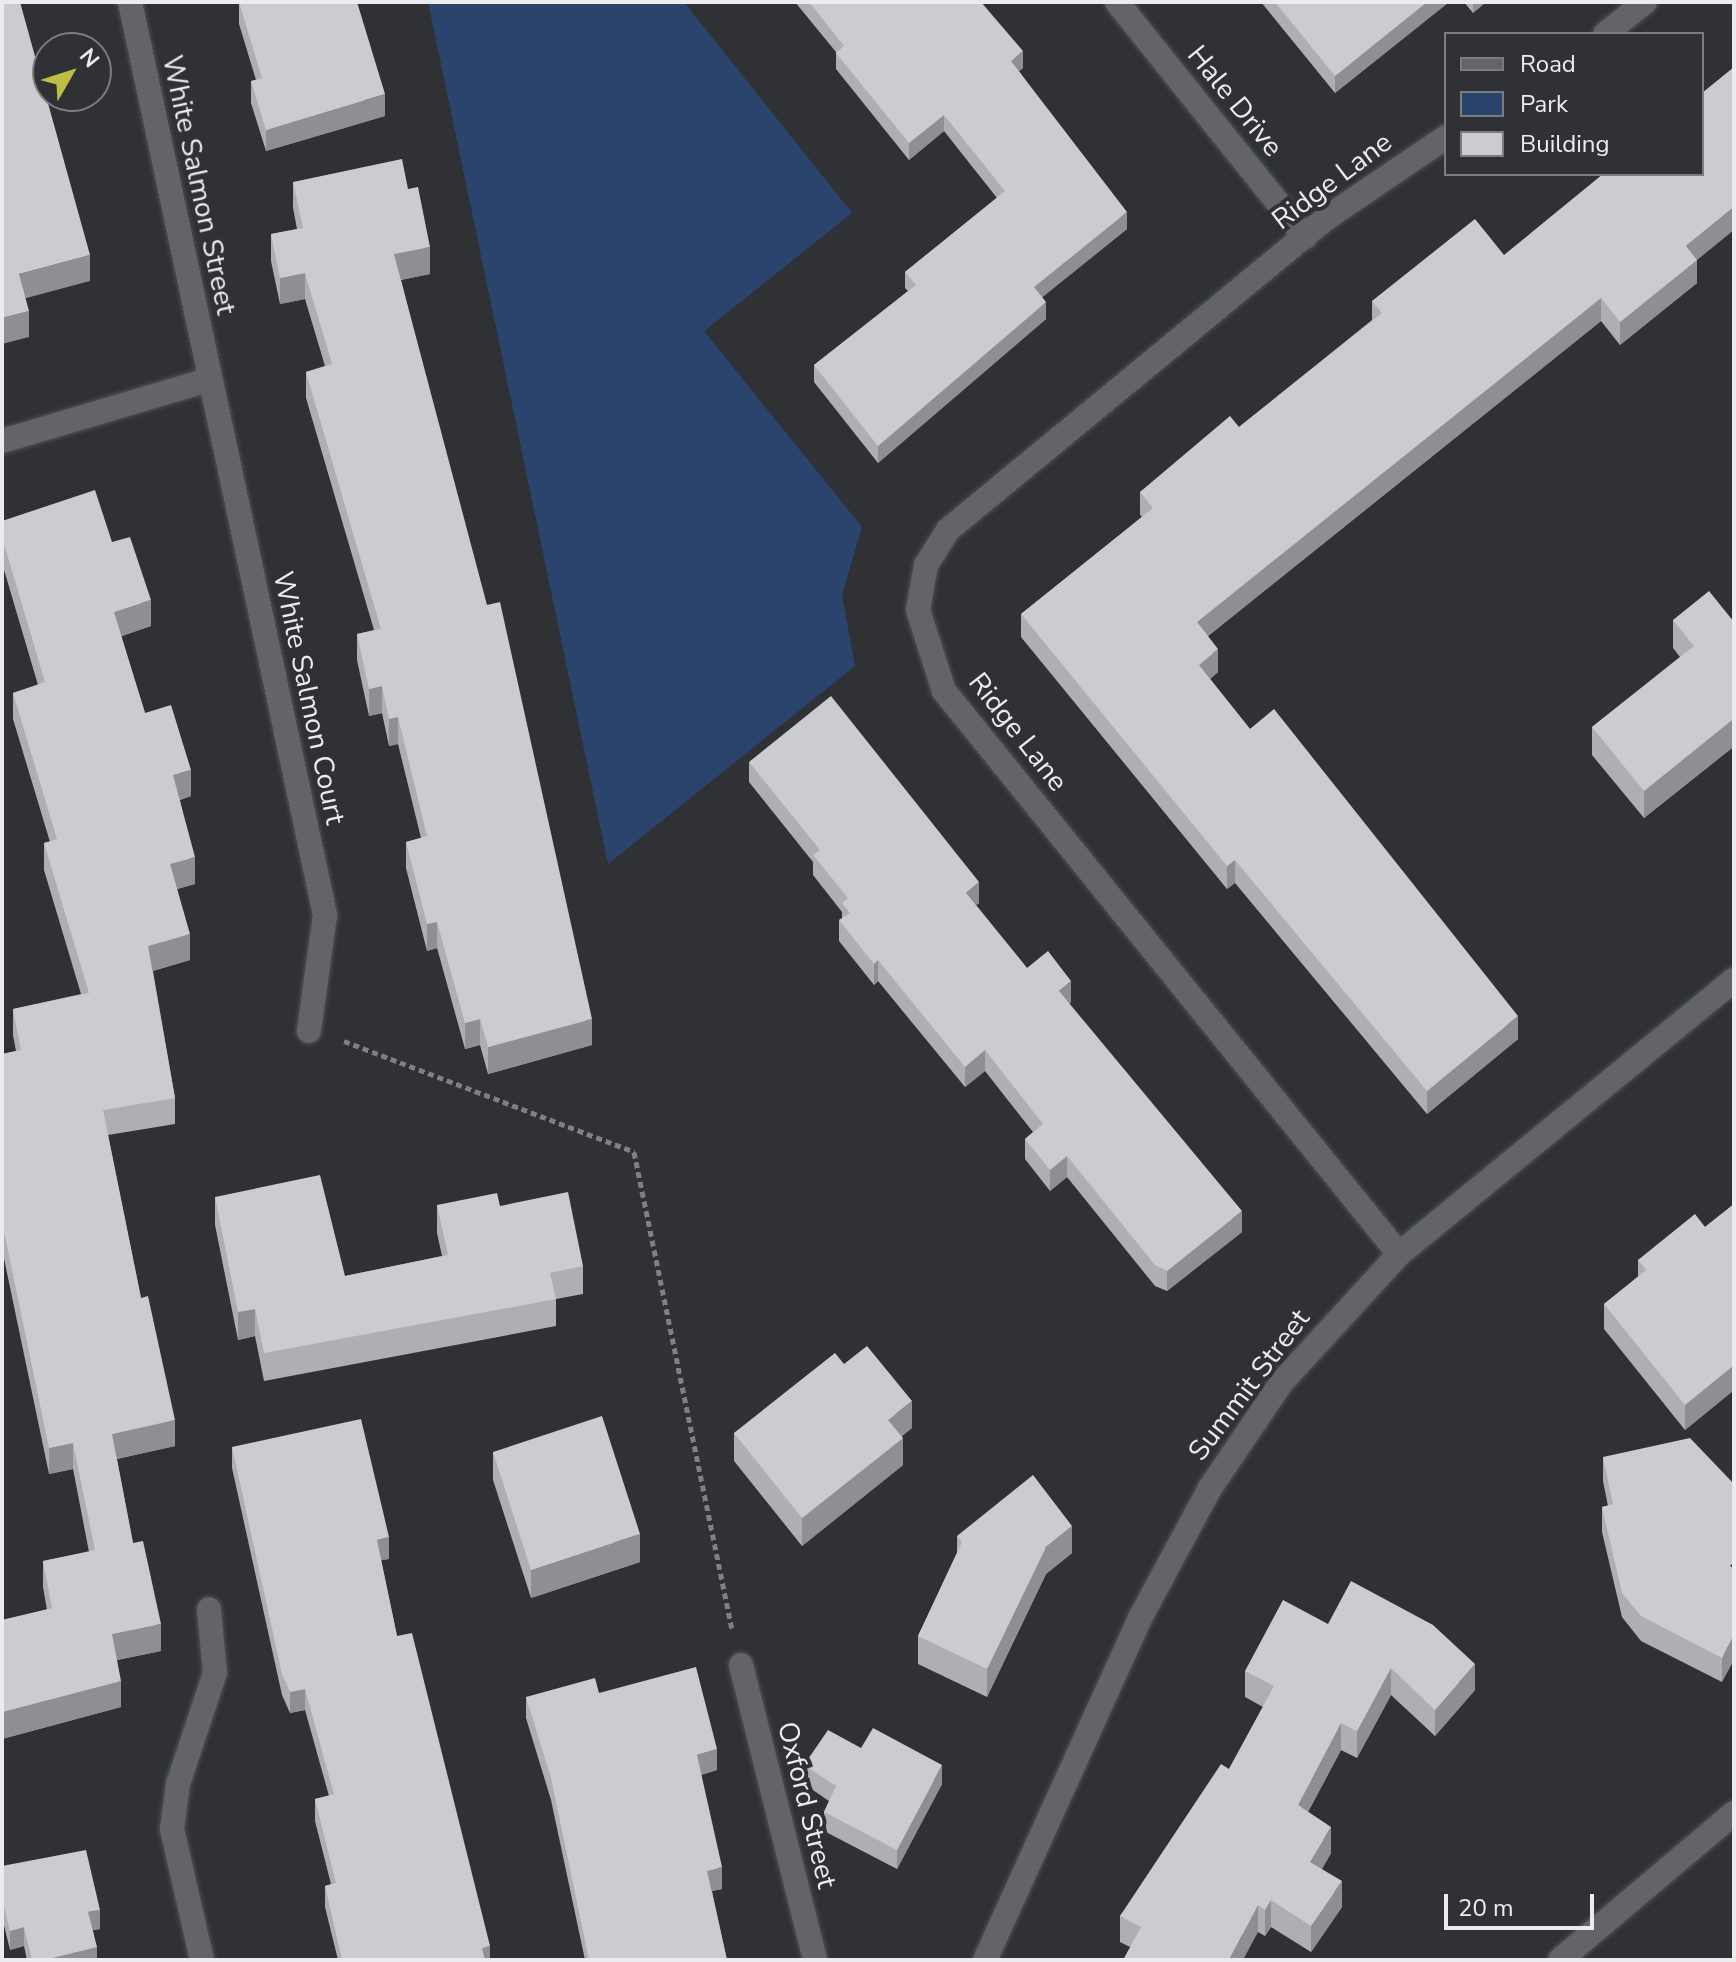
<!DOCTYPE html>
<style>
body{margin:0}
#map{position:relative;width:1736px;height:1962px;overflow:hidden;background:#2f3134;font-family:"Nunito Sans",sans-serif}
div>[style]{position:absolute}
.green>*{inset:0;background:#2a446e}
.path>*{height:5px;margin-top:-2.5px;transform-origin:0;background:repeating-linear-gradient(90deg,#7f8083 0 6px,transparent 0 10px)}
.roads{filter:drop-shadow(0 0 2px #4e5052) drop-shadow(0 0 2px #4e5052)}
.service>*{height:24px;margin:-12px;padding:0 12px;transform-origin:12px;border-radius:12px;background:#626467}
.minor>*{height:24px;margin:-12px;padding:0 12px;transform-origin:12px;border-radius:12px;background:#626467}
.secondary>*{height:24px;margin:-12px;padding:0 12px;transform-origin:12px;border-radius:12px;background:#626467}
.wall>*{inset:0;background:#aeafb3}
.shaded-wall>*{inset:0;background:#8d8f92}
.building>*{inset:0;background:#caccd0}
span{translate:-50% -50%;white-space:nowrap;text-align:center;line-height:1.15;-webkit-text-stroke:8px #2f3134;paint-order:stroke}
.street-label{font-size:28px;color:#ebecee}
.frame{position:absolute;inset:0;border:4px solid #ebecee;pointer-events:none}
.legend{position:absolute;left:1444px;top:32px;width:260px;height:144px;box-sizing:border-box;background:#2f3134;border:2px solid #7a7c7e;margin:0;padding:10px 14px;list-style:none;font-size:24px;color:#ebecee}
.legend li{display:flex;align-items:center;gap:16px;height:40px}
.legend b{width:40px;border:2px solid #7a7c7e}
.north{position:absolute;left:32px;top:32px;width:80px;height:80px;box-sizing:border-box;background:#2f3134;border:2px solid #7a7c7e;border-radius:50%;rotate:51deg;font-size:22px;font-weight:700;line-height:32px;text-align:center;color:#ebecee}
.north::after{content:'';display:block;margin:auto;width:28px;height:36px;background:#bdbf43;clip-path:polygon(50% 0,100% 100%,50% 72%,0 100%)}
.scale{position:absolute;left:1444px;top:1894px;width:150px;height:36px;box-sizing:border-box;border:4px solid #ebecee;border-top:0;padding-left:10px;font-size:24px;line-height:28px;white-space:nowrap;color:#ebecee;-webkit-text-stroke:6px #2f3134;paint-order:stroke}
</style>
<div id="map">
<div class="green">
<div style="clip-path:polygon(428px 2px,684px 2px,852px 213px,704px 331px,862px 527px,842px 595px,855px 666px,608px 864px)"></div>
</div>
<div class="path">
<div style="left:344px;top:1041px;width:311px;rotate:20.9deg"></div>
<div style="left:634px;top:1152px;width:488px;rotate:78.4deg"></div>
</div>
<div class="roads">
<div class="service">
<div style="left:172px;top:1829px;width:45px;rotate:-82.4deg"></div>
<div style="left:178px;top:1784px;width:117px;rotate:-71.6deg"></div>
<div style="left:215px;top:1673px;width:64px;rotate:-95.4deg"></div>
</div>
<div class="minor">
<div style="left:130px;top:2px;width:934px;rotate:77.94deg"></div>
<div style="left:325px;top:915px;width:117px;rotate:97.9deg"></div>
<div style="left:1117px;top:2px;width:301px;rotate:51.3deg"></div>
<div style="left:1605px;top:34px;width:51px;rotate:-38.7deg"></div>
<div style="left:2px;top:441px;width:215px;rotate:-16.5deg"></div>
<div style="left:1399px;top:1254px;width:724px;rotate:-128.94deg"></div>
<div style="left:944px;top:691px;width:85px;rotate:-107.8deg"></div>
<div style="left:918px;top:610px;width:46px;rotate:-79.9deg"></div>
<div style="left:926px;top:565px;width:41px;rotate:-57.8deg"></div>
<div style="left:948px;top:530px;width:489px;rotate:-39.5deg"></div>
<div style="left:1325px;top:219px;width:146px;rotate:-34.1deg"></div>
<div style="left:741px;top:1665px;width:304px;rotate:75.9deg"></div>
<div style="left:172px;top:1829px;width:134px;rotate:77.1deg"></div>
<div style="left:1560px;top:1960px;width:228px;rotate:-40.2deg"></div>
</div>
<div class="secondary">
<div style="left:985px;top:1960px;width:375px;rotate:-65.6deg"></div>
<div style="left:1140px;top:1618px;width:148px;rotate:-61.7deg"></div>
<div style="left:1210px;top:1488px;width:127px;rotate:-55.9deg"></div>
<div style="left:1281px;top:1383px;width:175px;rotate:-47.5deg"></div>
<div style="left:1399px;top:1254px;width:433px;rotate:-39.3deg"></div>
</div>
</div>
<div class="wall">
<div style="clip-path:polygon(239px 2px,385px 116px,266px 151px,251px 103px,251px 81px,256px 80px,239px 24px)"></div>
<div style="clip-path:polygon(795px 2px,981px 2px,1023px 68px,1019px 71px,1127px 229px,1042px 297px,1046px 319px,878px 463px,814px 382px,814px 365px,908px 291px,905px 288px,905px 272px,997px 198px,944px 131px,909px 160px,836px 69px,836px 52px)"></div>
<div style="clip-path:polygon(1261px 2px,1449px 2px,1335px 93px)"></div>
<div style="clip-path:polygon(1464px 2px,1486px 2px,1473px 13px)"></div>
<div style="clip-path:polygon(293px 182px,408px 189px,430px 274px,401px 280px,592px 1045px,488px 1074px,480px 1045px,465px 1049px,437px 948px,427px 951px,406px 868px,406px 842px,421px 838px,398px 744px,389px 746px,382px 713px,369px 716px,357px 660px,357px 634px,374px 630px,306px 398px,306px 372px,325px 366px,305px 299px,280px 304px,271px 261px,271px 234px,297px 229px,293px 208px)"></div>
<div style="clip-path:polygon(1504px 255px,1697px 260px,1697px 283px,1620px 345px,1601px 321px,1208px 636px,1218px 672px,1210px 679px,1250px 729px,1518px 1039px,1427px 1114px,1235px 883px,1227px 889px,1021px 637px,1021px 614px,1142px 517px,1140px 515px,1140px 492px,1239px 427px,1372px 320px,1372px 301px)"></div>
<div style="clip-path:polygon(2px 521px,112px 542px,151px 626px,121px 636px,145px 713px,191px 796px,180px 800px,195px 884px,177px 889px,190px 960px,153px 971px,175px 1098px,175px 1124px,108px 1135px,141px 1298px,175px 1446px,117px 1459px,133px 1543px,161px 1651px,117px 1660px,121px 1707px,2px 1739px,2px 1620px,47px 1610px,43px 1587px,43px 1561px,89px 1552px,73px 1469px,49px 1474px,2px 1249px,2px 1054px,16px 1051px,13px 1035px,13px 1009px,81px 994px,44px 870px,44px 843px,50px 842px,13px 719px,13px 693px,38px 685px,2px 563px)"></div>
<div style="clip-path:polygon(1673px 620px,1734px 622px,1734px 750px,1732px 748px,1644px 818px,1592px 755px,1592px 727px,1680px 657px,1673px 648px)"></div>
<div style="clip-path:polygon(749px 762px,979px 903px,976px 905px,1027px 968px,1071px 1002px,1069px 1004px,1242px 1232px,1167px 1291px,1155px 1286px,1067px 1177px,1050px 1191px,1025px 1159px,1025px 1139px,1033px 1132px,985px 1071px,965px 1087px,878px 981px,874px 985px,839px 941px,839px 920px,842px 919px,842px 912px,813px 875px,813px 862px,749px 782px)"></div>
<div style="clip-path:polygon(215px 1197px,345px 1276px,442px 1256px,437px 1233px,437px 1205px,500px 1206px,583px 1266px,583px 1294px,556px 1299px,556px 1326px,264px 1381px,255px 1336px,238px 1340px,215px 1225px)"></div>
<div style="clip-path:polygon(1734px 1204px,1734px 1390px,1685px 1430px,1604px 1329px,1604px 1304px,1638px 1277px,1638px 1260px,1705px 1227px)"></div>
<div style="clip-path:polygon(844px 1364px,912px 1428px,902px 1436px,903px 1465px,802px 1546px,734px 1461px,734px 1433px)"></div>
<div style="clip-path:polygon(232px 1447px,389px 1559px,381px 1560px,397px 1636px,490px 1960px,338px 1960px,325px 1907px,325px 1886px,331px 1884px,315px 1821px,315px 1799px,329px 1796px,305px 1710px,290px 1713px,282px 1695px,232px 1468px)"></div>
<div style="clip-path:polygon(493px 1452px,640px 1562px,531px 1598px,493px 1480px)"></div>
<div style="clip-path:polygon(1603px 1457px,1734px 1484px,1722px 1682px,1641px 1641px,1622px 1617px,1602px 1532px,1602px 1507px,1608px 1506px,1603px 1481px)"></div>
<div style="clip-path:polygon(957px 1536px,1072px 1553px,1046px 1574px,987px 1697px,918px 1664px,918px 1636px,957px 1553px)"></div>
<div style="clip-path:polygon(1328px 1624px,1475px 1690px,1435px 1736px,1391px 1695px,1357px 1758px,1341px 1750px,1308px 1812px,1331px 1853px,1322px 1869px,1342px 1907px,1311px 1952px,1271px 1927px,1265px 1936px,1258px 1932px,1130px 1947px,1120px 1942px,1120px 1916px,1229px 1769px,1263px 1707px,1245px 1697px,1245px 1671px)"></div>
<div style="clip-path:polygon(599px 1693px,717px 1770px,701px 1775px,722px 1889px,712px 1891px,727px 1960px,585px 1960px,551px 1800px,526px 1718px,526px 1697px)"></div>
<div style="clip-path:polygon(861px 1748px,942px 1784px,897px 1869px,824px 1831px,824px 1812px,829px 1801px,804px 1784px,804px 1765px)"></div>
<div style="clip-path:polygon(2px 1866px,100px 1929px,93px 1930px,97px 1960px,27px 1960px,24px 1946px,10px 1950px,2px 1917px)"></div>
</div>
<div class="shaded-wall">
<div style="clip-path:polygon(1427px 2px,1449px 2px,1335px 93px,1335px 76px)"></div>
<div style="clip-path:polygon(1473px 2px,1486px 2px,1473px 13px)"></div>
<div style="clip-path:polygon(1023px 51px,1023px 68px,1011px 78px,1011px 61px)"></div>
<div style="clip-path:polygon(385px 94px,385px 116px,266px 151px,266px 130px)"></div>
<div style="clip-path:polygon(944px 115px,944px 131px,909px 160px,909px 143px)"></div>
<div style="clip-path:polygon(1734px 207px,1734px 230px,1686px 269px,1686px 246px)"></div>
<div style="clip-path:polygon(1127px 212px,1127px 229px,1034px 304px,1034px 287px)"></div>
<div style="clip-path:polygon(430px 247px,430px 274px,394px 281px,394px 254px)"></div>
<div style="clip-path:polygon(90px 255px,90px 281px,19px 300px,19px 274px)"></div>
<div style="clip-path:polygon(1697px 260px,1697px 283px,1620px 345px,1620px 322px)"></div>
<div style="clip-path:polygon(305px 273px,305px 299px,280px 304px,280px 278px)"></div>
<div style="clip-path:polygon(1601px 298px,1601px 321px,1197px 645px,1197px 622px)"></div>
<div style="clip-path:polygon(1046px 302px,1046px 319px,878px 463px,878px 446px)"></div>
<div style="clip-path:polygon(29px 311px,29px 337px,2px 344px,2px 318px)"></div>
<div style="clip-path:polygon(151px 600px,151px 626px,114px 639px,114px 612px)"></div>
<div style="clip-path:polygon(1218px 649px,1218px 672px,1199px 688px,1199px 665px)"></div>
<div style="clip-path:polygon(382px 686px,382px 713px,369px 716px,369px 689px)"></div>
<div style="clip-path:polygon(398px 717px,398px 744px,389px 746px,389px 719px)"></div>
<div style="clip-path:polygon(1732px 720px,1732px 748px,1644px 818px,1644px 791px)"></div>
<div style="clip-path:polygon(191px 770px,191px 796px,173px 801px,173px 775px)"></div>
<div style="clip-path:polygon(195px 857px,195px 884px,170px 891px,170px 864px)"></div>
<div style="clip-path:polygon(1235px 860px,1235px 883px,1227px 889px,1227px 866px)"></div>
<div style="clip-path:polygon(979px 882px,979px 903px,966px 913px,966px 893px)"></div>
<div style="clip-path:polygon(437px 922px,437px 948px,427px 951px,427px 924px)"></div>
<div style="clip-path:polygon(190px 934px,190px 960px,148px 972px,148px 946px)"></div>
<div style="clip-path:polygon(878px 960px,878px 981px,874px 985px,874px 964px)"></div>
<div style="clip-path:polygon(1071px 981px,1071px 1002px,1059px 1012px,1059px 991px)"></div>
<div style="clip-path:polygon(1518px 1016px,1518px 1039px,1427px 1114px,1427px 1091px)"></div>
<div style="clip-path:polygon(480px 1019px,480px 1045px,465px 1049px,465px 1023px)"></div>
<div style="clip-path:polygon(592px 1019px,592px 1045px,488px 1074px,488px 1047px)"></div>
<div style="clip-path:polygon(985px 1050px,985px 1071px,965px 1087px,965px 1067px)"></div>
<div style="clip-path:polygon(1067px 1156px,1067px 1177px,1050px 1191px,1050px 1170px)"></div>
<div style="clip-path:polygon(1242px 1211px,1242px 1232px,1167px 1291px,1167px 1271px)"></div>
<div style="clip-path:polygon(255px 1309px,255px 1336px,238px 1340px,238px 1312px)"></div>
<div style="clip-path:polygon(1734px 1365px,1734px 1390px,1685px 1430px,1685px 1405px)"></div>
<div style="clip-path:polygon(912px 1401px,912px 1428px,888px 1447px,888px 1420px)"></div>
<div style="clip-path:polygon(175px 1420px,175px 1446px,112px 1460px,112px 1434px)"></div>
<div style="clip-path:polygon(903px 1438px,903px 1465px,802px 1546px,802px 1518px)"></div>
<div style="clip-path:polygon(73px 1443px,73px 1469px,49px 1474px,49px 1448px)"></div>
<div style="clip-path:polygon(1072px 1526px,1072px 1553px,1046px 1574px,987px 1697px,987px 1669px,1046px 1547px)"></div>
<div style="clip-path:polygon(640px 1534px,640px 1562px,531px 1598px,531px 1570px)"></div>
<div style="clip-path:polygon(389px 1537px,389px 1559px,377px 1561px,377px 1540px)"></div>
<div style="clip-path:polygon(161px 1624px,161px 1651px,112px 1661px,112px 1634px)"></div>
<div style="clip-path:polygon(1734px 1635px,1734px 1660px,1722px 1682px,1722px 1658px)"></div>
<div style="clip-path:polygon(1475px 1664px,1475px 1690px,1435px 1736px,1435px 1710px)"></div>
<div style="clip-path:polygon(1391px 1668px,1391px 1695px,1357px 1758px,1357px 1731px)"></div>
<div style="clip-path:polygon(121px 1681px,121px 1707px,2px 1739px,2px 1712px)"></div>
<div style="clip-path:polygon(305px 1689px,305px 1710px,290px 1713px,290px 1692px)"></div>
<div style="clip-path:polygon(1341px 1723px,1341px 1750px,1298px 1831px,1298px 1805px)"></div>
<div style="clip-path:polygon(717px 1749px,717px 1770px,697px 1776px,697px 1755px)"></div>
<div style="clip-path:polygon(942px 1765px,942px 1784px,897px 1869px,897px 1850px)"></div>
<div style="clip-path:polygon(1331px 1827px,1331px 1853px,1310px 1889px,1310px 1862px)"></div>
<div style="clip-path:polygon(722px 1867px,722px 1889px,707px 1892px,707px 1871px)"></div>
<div style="clip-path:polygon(1342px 1881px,1342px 1907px,1311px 1952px,1311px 1926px)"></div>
<div style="clip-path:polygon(1271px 1900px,1271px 1927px,1265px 1936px,1265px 1910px)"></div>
<div style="clip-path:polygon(1258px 1905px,1258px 1932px,1243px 1960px,1229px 1960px)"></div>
<div style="clip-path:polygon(100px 1910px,100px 1929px,88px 1931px,88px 1912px)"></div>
<div style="clip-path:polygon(24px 1927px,24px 1946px,10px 1950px,10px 1931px)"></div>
<div style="clip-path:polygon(490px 1946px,490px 1960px,482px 1960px,482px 1948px)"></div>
<div style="clip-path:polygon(97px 1947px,97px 1960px,44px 1960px)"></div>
</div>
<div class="building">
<div style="clip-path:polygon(2px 2px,20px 2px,90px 255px,19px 274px,29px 311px,2px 318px)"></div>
<div style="clip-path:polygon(239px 2px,357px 2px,385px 94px,266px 130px,251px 81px,262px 78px)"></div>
<div style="clip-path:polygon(809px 2px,981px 2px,1023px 51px,1011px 61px,1127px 212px,1034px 287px,1046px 302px,878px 446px,814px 365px,916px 285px,905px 272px,1005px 191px,944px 115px,909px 143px,836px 53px,844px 46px)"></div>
<div style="clip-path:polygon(1275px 2px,1427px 2px,1335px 76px)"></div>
<div style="clip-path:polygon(1734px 67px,1734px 207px,1686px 246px,1697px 260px,1620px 322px,1601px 298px,1197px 622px,1218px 649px,1199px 665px,1250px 729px,1274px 709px,1518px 1016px,1427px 1091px,1235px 860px,1227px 866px,1021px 614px,1153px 508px,1140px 492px,1230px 416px,1239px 427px,1382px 313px,1372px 301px,1475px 219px,1504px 255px,1603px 174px,1702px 174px,1702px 93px)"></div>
<div style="clip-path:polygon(402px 159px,408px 189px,418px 187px,430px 247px,394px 254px,487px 605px,500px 602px,592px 1019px,488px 1047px,480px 1019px,465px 1023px,437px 922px,427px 924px,406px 842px,427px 836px,398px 717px,389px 719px,382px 686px,369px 689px,357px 634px,381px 629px,306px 372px,332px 364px,305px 273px,280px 278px,271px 234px,303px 228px,293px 182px)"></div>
<div style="clip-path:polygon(95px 490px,112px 542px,130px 537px,151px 600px,114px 612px,145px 713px,171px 705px,191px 770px,173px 775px,195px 857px,170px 864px,190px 934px,148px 946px,175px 1098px,103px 1110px,141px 1298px,148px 1296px,175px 1420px,112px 1434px,133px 1543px,143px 1541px,161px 1624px,112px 1634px,121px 1681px,2px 1712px,2px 1620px,52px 1608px,43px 1561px,95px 1550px,73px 1443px,49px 1448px,2px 1222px,2px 1054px,21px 1050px,13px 1009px,89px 993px,44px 843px,57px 839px,13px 693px,45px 682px,2px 537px,2px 521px)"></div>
<div style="clip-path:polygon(1709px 591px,1734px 622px,1734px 722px,1732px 720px,1644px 791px,1592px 727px,1694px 646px,1673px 620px)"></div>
<div style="clip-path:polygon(831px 696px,979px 882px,966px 893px,1027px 968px,1048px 951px,1071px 981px,1059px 991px,1242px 1211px,1167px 1271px,1155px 1265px,1067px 1156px,1050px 1170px,1025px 1139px,1043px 1124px,985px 1050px,965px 1067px,878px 960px,874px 964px,839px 920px,850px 913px,842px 903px,848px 898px,813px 855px,820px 850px,749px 762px)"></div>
<div style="clip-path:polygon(320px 1175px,345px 1276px,448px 1255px,437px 1205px,497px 1193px,500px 1206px,568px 1192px,583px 1266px,550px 1273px,556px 1299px,264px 1353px,255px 1309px,238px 1312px,215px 1197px)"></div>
<div style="clip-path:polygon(1734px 1204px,1734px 1365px,1685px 1405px,1604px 1304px,1646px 1270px,1638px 1260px,1695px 1214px,1705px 1227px)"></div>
<div style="clip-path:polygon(867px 1346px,912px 1401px,888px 1420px,903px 1438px,802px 1518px,734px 1433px,835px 1353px,844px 1364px)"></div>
<div style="clip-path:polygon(602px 1416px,640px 1534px,531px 1570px,493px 1452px)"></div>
<div style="clip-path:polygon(361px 1419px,389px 1537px,377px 1540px,397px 1636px,412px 1633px,490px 1946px,482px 1948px,485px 1960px,342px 1960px,325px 1886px,336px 1883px,315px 1799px,334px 1794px,305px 1689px,290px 1692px,282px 1674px,232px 1447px)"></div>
<div style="clip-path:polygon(1690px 1438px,1734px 1484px,1734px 1562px,1730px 1566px,1734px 1568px,1734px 1635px,1722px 1658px,1641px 1616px,1622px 1593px,1602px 1507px,1613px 1504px,1603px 1457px)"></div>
<div style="clip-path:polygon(1033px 1475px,1072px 1526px,1046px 1547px,987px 1669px,918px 1636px,962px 1542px,957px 1536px)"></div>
<div style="clip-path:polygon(1351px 1581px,1433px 1625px,1475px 1664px,1435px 1710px,1391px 1668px,1357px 1731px,1341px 1723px,1298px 1805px,1331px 1827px,1310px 1862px,1342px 1881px,1311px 1926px,1271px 1900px,1265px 1910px,1258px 1905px,1229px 1960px,1123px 1960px,1141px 1927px,1120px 1916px,1221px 1764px,1229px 1769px,1274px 1686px,1245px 1671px,1283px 1600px,1328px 1624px)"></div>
<div style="clip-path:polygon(696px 1667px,717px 1749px,697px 1755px,722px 1867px,707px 1871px,727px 1960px,589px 1960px,551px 1778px,526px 1697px,595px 1678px,599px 1693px)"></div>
<div style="clip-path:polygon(873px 1728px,942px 1765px,897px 1850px,824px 1812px,836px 1786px,804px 1765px,828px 1730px,861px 1748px)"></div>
<div style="clip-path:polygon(86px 1850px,100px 1910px,88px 1912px,97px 1947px,44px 1960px,32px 1960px,24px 1927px,10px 1931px,2px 1898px,2px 1866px)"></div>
</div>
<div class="street-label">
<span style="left:1235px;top:101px;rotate:51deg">Hale Drive</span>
<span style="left:1332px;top:181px;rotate:-37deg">Ridge Lane</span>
<span style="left:199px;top:185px;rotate:78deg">White Salmon Street</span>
<span style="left:309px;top:698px;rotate:78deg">White Salmon Court</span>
<span style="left:1018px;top:732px;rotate:52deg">Ridge Lane</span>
<span style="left:1249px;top:1385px;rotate:-53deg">Summit Street</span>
<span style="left:807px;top:1805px;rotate:76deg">Oxford Street</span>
</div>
<div class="frame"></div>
<ul class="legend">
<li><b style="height:10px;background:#626467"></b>Road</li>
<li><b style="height:22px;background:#2a446e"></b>Park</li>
<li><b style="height:22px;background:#caccd0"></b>Building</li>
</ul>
<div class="north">N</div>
<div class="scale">20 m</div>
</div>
